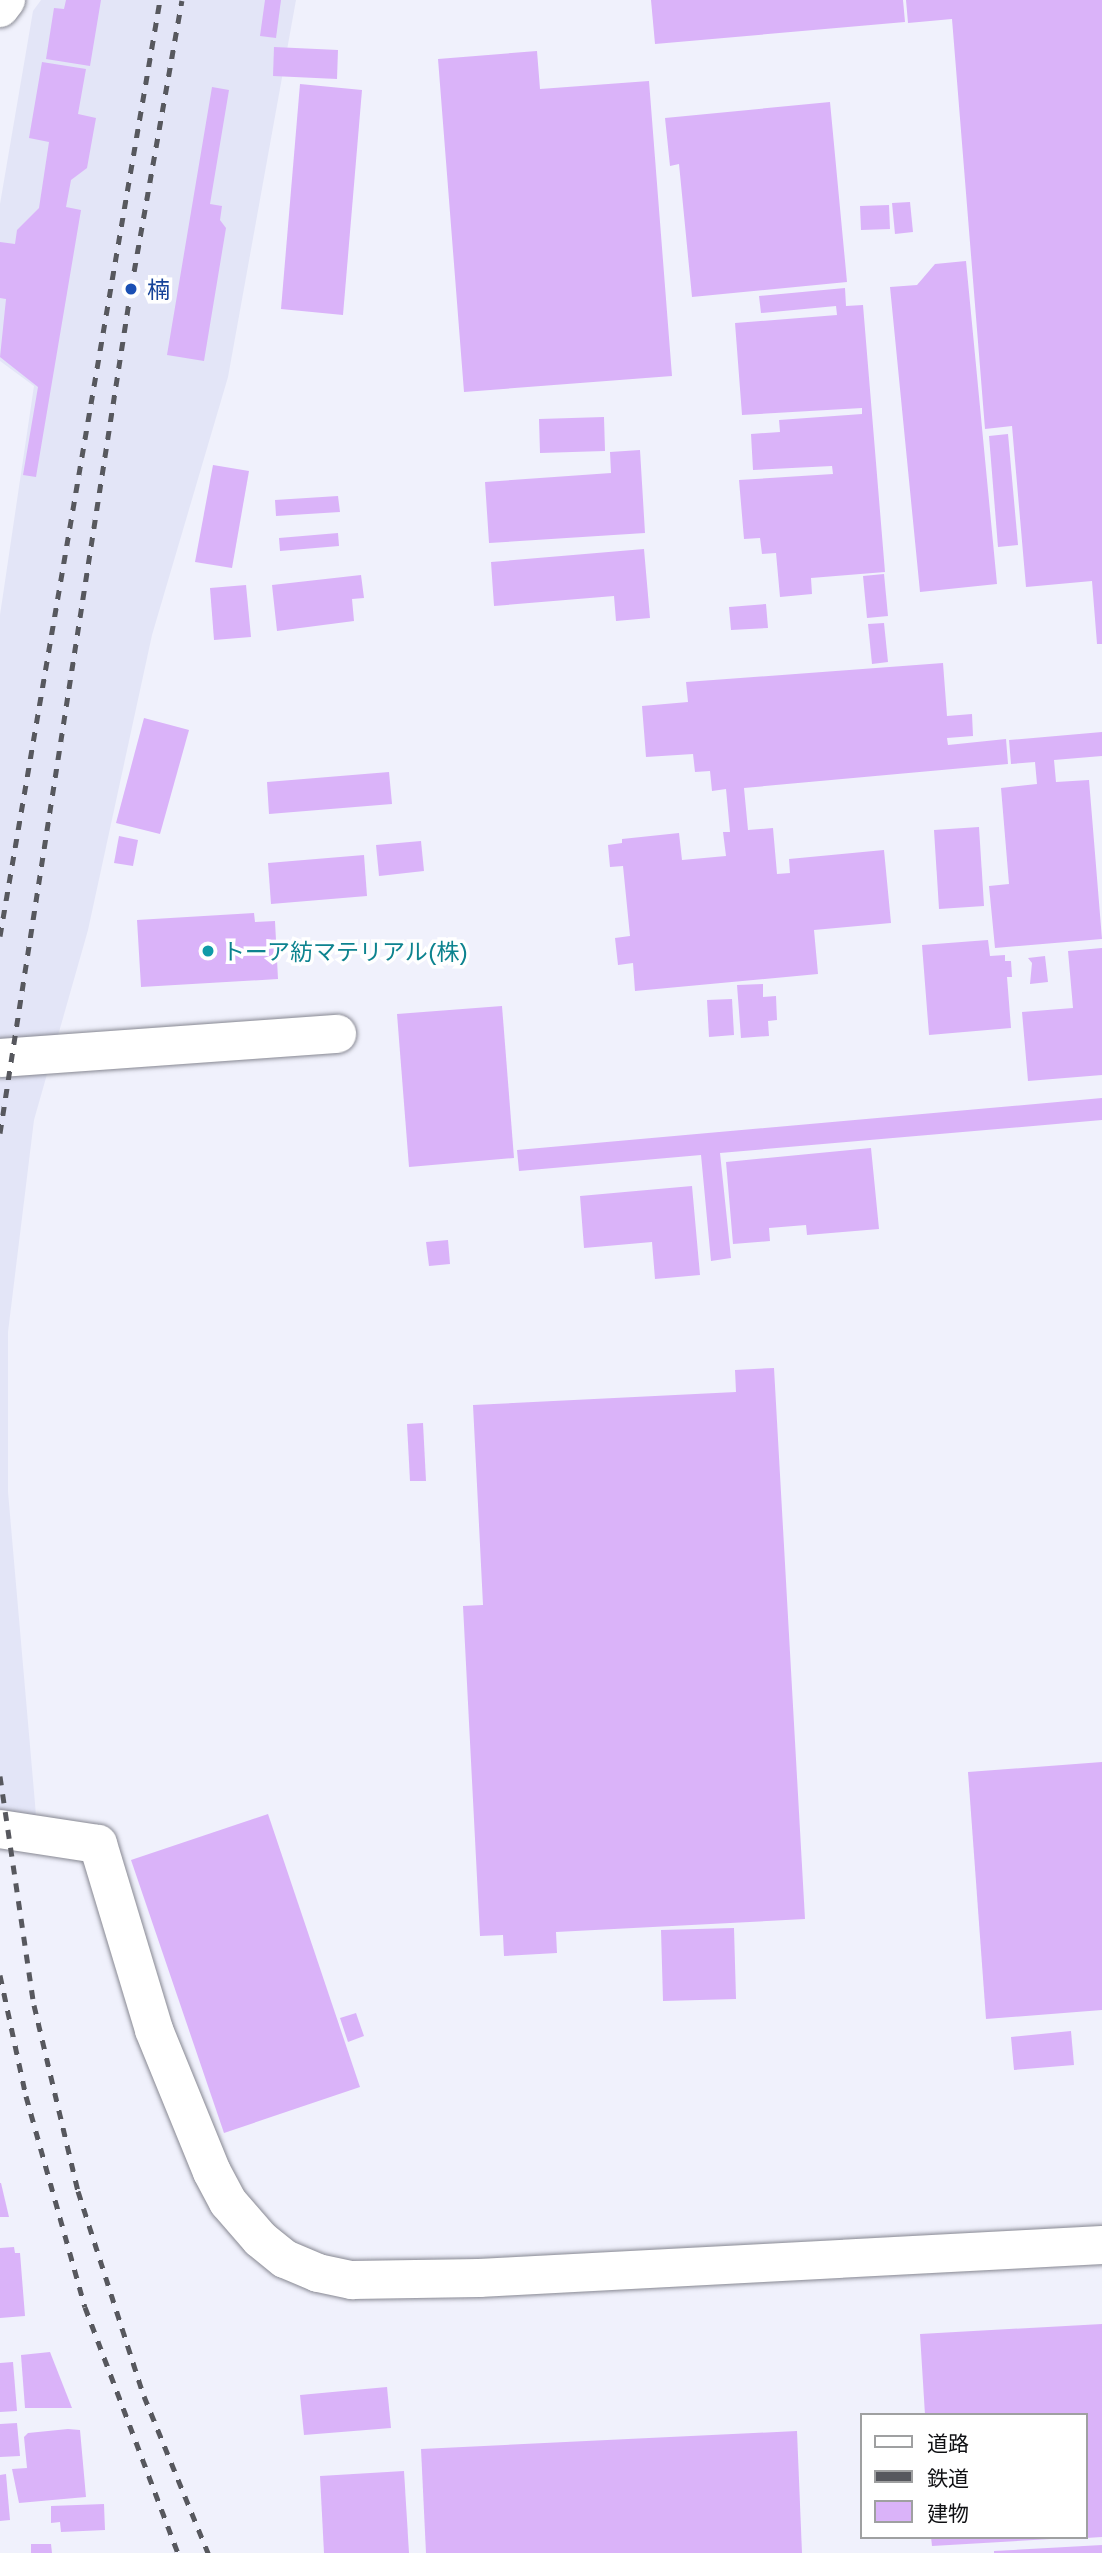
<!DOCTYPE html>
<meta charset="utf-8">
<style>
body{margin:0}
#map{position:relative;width:1102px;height:2553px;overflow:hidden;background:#f0f1fc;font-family:"Golos Text","Noto Sans JP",sans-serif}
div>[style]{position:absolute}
.built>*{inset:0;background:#e3e5f7}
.building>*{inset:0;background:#dab3f9}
.roads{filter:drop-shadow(0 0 2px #878892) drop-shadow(0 0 2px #878892)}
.minor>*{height:38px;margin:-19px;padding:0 19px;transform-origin:19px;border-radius:19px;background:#fff}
.rail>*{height:5px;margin-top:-2.5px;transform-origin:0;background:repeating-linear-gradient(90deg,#57585e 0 9px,transparent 0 18px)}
.dots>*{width:19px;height:19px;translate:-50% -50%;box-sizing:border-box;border:4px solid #fff;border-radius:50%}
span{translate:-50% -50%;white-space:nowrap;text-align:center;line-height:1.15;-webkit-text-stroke:7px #fff;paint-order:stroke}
.transit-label{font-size:23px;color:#164399}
.left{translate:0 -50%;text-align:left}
.culture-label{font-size:23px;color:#0d838f}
.legend{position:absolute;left:860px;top:2413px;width:228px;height:126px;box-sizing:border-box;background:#fff;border:2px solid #9fa0a1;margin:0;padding:9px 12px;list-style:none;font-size:21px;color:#101114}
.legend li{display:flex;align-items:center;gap:14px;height:35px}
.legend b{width:35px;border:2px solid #9fa0a1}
</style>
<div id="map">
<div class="built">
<div style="clip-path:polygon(41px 0,296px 0,228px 377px,152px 635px,88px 930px,34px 1120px,8px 1332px,8px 1492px,36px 1815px,0 1817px,0 615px,34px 386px,0 361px,0 204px,33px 11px)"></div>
</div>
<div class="building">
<div style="clip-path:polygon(66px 0,101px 0,90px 66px,46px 59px,54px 8px,64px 9px)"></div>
<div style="clip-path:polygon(265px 0,281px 0,276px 38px,260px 36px)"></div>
<div style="clip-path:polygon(651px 0,903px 0,905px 22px,655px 44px)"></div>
<div style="clip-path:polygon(906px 0,1102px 0,1102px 644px,1097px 644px,1092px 581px,1026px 587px,1012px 426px,985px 429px,952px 19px,908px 23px)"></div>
<div style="clip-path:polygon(274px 47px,338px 50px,337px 79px,273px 76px)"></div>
<div style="clip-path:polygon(537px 51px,540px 89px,649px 81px,672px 376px,464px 392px,438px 59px)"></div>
<div style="clip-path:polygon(42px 62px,86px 69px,78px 114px,96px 118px,87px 168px,71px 180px,66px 207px,81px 210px,36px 477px,23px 475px,38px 387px,0 357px,6px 299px,0 298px,0 242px,15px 244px,17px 230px,39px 208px,49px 142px,29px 138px)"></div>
<div style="clip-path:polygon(300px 84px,362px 90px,343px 315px,281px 309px)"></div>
<div style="clip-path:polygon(212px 87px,229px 90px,210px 204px,222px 206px,220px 220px,226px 228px,204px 361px,167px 355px)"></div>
<div style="clip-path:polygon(830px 102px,847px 282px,692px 297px,679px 164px,670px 166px,665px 118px)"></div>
<div style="clip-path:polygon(910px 202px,913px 232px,895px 234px,892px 203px)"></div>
<div style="clip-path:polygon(889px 205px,890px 229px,861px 230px,860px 206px)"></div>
<div style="clip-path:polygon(966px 261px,997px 584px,920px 592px,890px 287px,917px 285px,935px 264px)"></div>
<div style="clip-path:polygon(845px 288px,846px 306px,863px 305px,885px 572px,811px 578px,812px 594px,780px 597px,776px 553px,762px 554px,760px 538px,744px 539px,739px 480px,833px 474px,832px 466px,753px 470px,751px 434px,780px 432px,779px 420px,862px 414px,862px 408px,742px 415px,735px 323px,837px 315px,836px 306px,761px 313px,759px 296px)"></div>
<div style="clip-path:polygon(604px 417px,605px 451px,540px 453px,539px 419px)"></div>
<div style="clip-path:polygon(1008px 434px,1018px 545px,998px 547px,989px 436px)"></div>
<div style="clip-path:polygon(640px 450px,645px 533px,489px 543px,485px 482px,611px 473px,610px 452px)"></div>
<div style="clip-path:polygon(213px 465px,249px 471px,232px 568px,195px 562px)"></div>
<div style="clip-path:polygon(338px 496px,340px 512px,276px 516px,275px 500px)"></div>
<div style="clip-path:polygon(338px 533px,339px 546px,280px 551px,279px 538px)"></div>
<div style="clip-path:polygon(644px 549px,650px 618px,616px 621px,614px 596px,494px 606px,491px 562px)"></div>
<div style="clip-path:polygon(884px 574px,888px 616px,867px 618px,863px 576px)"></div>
<div style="clip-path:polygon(361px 575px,364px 598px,352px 599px,354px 621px,277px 631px,272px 585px)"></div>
<div style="clip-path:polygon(246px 585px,251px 637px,214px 640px,210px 588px)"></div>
<div style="clip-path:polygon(766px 604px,768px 628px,731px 630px,729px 607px)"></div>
<div style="clip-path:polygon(884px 623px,888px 662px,872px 664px,868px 624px)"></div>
<div style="clip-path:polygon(943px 663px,947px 716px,972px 714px,973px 736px,947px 738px,948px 745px,1006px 739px,1008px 764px,744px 788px,748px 830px,773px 828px,777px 874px,790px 873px,789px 859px,884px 850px,891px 923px,814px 930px,818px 974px,635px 991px,633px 963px,618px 965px,615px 938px,630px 936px,623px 866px,610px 867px,608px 845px,622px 843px,622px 839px,679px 833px,682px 860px,726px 856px,723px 832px,730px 832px,726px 789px,712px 791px,710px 771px,695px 772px,693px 754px,646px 757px,642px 706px,688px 702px,686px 682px)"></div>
<div style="clip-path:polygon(144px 718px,189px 730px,160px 834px,116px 823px)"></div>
<div style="clip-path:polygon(1102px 732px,1102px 756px,1054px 760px,1056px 782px,1089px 780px,1102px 939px,995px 948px,989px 886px,1009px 884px,1001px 788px,1037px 784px,1035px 762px,1011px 764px,1009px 740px)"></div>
<div style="clip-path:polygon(389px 772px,392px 804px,269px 814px,267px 782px)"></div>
<div style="clip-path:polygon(979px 827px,984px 906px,939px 909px,934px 830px)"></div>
<div style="clip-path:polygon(119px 836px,138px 840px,133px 866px,114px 863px)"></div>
<div style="clip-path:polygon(421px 841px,424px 871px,379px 876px,376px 845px)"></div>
<div style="clip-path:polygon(364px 855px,367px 896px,271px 904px,268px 863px)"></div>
<div style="clip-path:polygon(254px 913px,255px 922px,275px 921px,278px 979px,141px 987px,137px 920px)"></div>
<div style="clip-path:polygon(988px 940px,990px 956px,1005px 955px,1005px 961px,1011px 961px,1012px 977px,1007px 977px,1011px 1028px,929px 1035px,922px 945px)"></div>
<div style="clip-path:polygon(1102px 948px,1102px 1075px,1028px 1081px,1022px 1012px,1073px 1008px,1068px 951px)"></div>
<div style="clip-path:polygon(1045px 956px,1048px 982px,1030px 984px,1032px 963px,1028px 958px)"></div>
<div style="clip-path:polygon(763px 984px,763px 997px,776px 996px,777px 1020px,768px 1021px,769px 1036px,741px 1038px,737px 985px)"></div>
<div style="clip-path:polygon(732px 999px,734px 1035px,709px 1037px,707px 1000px)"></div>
<div style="clip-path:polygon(502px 1006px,514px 1158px,409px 1167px,397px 1014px)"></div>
<div style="clip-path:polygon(1102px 1098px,1102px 1120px,720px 1153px,731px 1258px,711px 1261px,701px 1155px,519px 1171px,517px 1150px)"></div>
<div style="clip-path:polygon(871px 1148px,879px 1229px,807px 1235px,806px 1225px,769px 1228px,770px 1241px,733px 1244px,726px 1162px)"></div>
<div style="clip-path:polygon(692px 1186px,700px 1275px,655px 1279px,652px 1242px,584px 1248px,580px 1196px)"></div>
<div style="clip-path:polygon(448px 1240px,450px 1264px,429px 1266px,426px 1242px)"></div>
<div style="clip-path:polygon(774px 1368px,805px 1919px,556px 1932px,557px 1953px,504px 1956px,503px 1935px,480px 1936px,463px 1606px,483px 1605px,473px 1405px,736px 1392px,735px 1370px)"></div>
<div style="clip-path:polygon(423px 1423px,426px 1481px,410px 1481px,407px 1424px)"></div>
<div style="clip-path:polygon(1102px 1762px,1102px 2010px,986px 2019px,968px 1772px)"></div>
<div style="clip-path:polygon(268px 1814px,360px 2087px,224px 2133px,131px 1860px)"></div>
<div style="clip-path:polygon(734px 1928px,736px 1999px,663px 2001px,661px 1930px)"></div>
<div style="clip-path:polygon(356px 2013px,364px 2036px,348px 2042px,340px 2018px)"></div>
<div style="clip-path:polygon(1071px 2031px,1074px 2065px,1014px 2070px,1011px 2037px)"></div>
<div style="clip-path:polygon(0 2183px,1px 2183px,9px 2217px,0 2217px)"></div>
<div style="clip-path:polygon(14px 2247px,15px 2253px,20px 2253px,25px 2316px,0 2318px,0 2248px)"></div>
<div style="clip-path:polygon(1102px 2324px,1102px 2537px,1086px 2538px,1086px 2415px,925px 2415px,920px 2334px)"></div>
<div style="clip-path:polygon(50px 2352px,72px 2408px,25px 2408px,21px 2355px)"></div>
<div style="clip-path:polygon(13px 2362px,17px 2411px,0 2412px,0 2363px)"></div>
<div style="clip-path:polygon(387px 2387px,391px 2428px,304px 2435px,300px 2395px)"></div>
<div style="clip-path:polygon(17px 2423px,20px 2456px,0 2457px,0 2424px)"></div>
<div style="clip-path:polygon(68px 2429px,80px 2430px,86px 2497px,19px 2503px,12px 2469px,27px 2468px,24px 2437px,28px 2433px)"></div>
<div style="clip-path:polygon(797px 2431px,802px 2553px,426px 2553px,421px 2449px)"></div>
<div style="clip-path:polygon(404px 2471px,409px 2553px,324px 2553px,320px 2476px)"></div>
<div style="clip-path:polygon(6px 2474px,10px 2520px,0 2521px,0 2475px)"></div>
<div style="clip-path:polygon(104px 2504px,105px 2530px,61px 2532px,60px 2522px,51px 2523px,51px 2506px)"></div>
<div style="clip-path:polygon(931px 2537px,1051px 2537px,1051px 2539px,932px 2546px)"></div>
<div style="clip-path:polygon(31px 2544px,51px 2544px,52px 2553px,31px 2553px)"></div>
<div style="clip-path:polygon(1102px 2545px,1102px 2553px,994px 2553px,994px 2551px)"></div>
</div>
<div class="roads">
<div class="minor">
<div style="left:0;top:8px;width:10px;rotate:-53deg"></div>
<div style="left:0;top:1058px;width:338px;rotate:-4.1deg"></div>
<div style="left:0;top:1829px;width:99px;rotate:8.7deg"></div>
<div style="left:98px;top:1844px;width:194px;rotate:73.2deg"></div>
<div style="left:154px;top:2030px;width:153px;rotate:67.8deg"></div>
<div style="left:212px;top:2172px;width:34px;rotate:62deg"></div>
<div style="left:228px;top:2202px;width:49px;rotate:49.1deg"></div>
<div style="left:260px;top:2239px;width:32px;rotate:39deg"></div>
<div style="left:285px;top:2259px;width:36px;rotate:23deg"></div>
<div style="left:318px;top:2273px;width:35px;rotate:12deg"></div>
<div style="left:352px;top:2280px;width:127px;rotate:-0.9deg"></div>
<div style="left:479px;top:2278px;width:624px;rotate:-3.03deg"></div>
</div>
</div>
<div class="rail">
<div style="left:0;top:936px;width:950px;rotate:-80.3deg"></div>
<div style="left:0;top:1133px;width:854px;rotate:-81.18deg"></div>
<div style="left:131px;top:289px;width:293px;rotate:-80deg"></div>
<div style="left:0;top:1776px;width:232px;rotate:81.6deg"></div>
<div style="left:34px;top:2005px;width:191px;rotate:76.7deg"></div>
<div style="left:78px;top:2191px;width:215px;rotate:72.2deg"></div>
<div style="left:144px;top:2396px;width:170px;rotate:67.8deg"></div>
<div style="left:0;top:1975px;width:124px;rotate:77.9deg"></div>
<div style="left:26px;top:2096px;width:219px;rotate:74.4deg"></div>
<div style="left:85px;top:2307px;width:263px;rotate:69.3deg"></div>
</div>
<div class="dots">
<div style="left:131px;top:289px;background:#1a4fb4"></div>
<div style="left:208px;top:951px;background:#0f9aa8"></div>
</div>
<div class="transit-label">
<span class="left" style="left:147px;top:289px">楠</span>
</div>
<div class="culture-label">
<span class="left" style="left:222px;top:951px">トーア紡マテリアル(株)</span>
</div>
<ul class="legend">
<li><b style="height:9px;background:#fff"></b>道路</li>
<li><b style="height:9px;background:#57585e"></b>鉄道</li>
<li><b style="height:19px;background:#dab3f9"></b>建物</li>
</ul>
</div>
